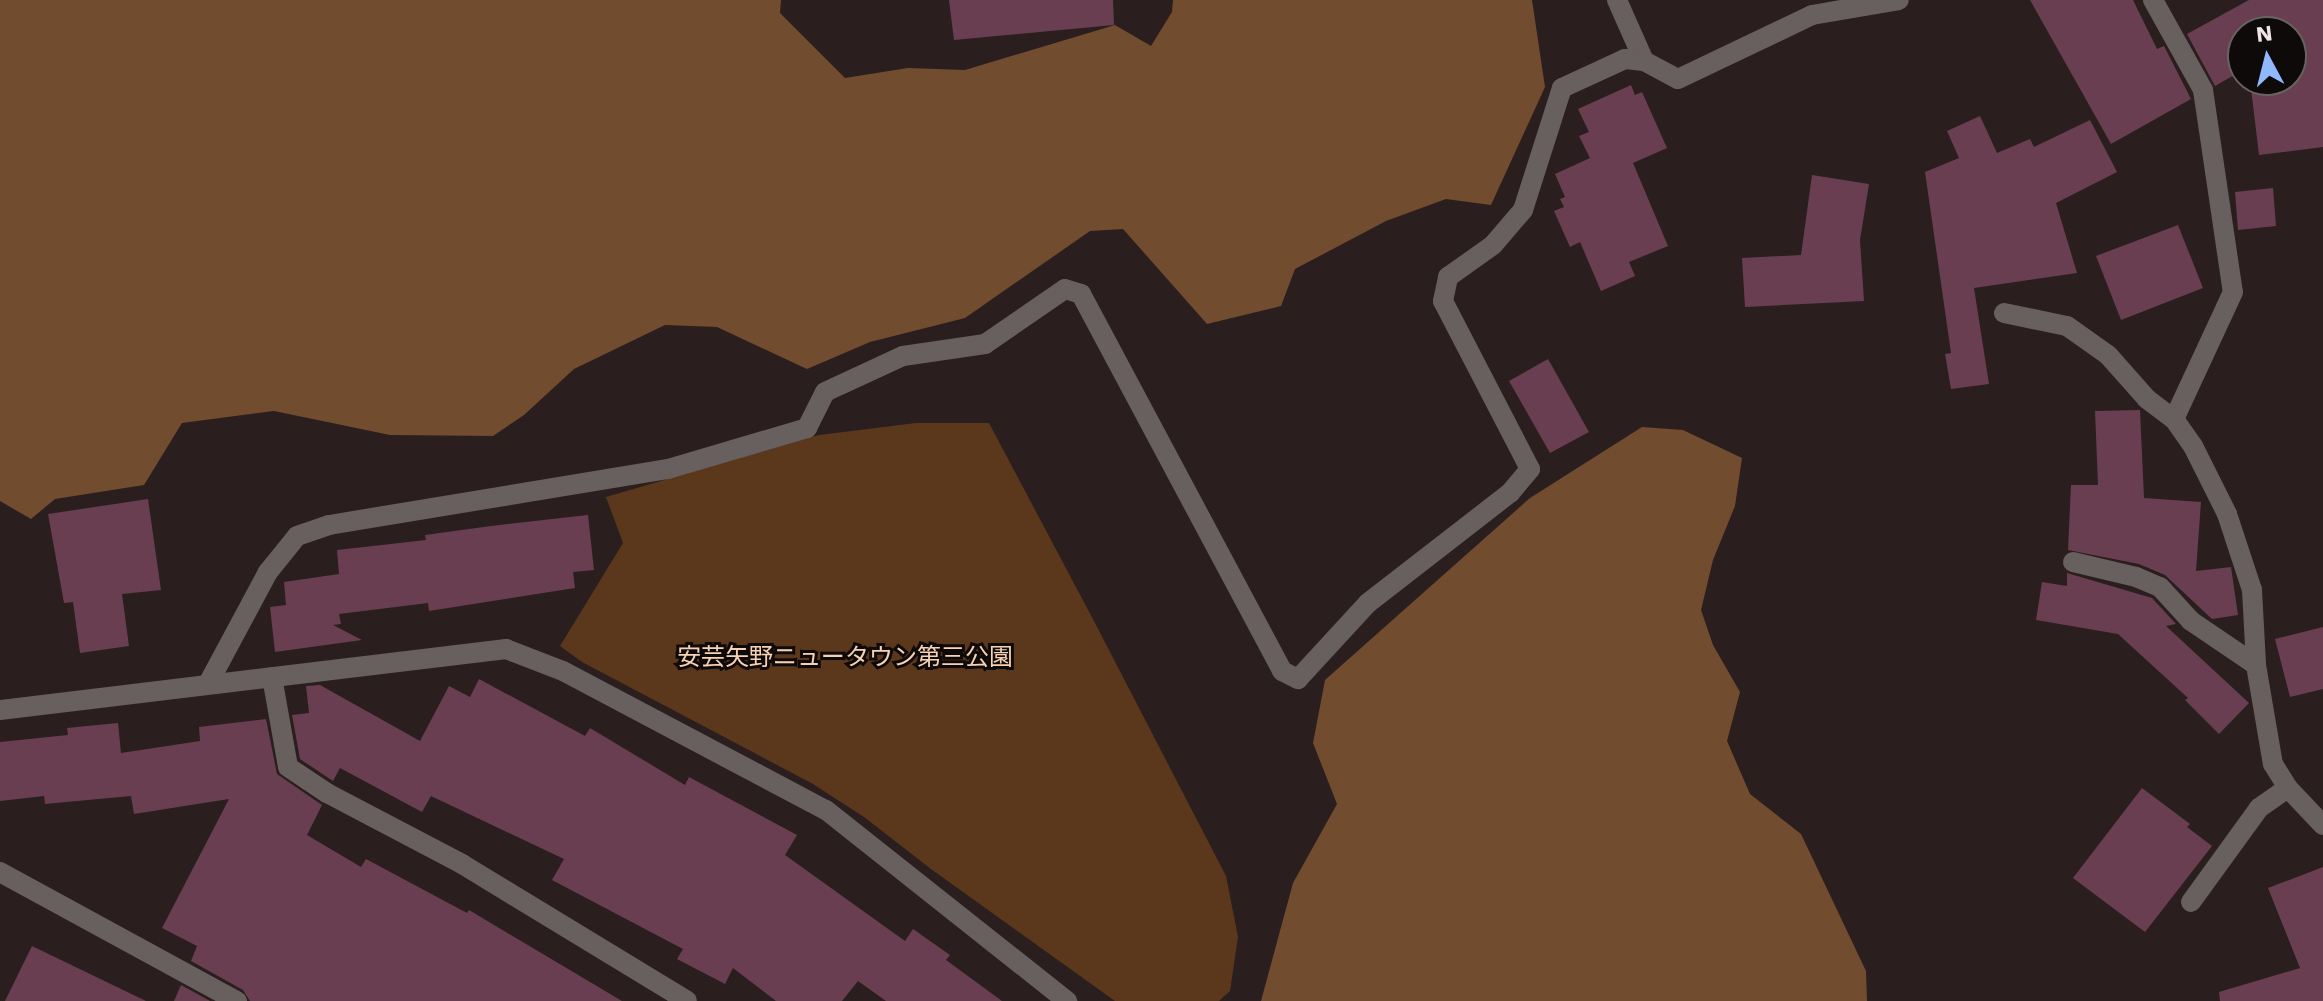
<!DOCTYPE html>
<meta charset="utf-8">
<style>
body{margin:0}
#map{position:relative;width:2323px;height:1001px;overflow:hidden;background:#2b1e1f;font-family:"Work Sans","Noto Sans JP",sans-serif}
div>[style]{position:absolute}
.green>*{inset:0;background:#5b381b}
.forest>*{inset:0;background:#714c2f}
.building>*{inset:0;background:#693e51}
.minor>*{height:20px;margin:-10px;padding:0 10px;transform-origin:10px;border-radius:10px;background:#67605e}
span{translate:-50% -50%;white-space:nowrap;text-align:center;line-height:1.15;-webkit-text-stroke:6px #0f0a0a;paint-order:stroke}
.park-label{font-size:24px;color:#f7d1b4}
.north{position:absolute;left:2227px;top:16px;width:80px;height:80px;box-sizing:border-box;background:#0f0a0a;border:2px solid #696262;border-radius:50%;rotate:353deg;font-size:22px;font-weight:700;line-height:32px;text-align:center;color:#efe6e6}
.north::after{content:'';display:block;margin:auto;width:28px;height:36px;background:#90b8fd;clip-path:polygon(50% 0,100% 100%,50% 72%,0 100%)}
</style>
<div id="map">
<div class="green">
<div style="clip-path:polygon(916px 423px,989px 423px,1096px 625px,1226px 876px,1238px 937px,1230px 991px,1219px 1001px,1115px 1001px,931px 869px,864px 817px,813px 784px,582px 662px,560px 646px,623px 543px,606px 497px,819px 435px)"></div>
</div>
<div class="forest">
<div style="clip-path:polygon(0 0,781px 0,780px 13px,845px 78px,908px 68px,965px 70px,1115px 25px,1151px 46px,1172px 12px,1173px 0,1532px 0,1545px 87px,1491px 205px,1446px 199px,1386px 221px,1295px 269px,1281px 306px,1207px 324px,1123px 229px,1090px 231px,965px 318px,870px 342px,807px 369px,717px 327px,665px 325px,574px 369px,524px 415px,493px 436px,390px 435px,274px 411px,182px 423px,144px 485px,55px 499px,31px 519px,0 501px)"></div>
<div style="clip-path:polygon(1642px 427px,1683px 430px,1742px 458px,1735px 506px,1713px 560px,1701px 610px,1713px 645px,1740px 692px,1727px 741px,1750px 794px,1801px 834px,1866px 971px,1867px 1001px,1261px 1001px,1293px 883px,1337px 804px,1313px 743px,1325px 680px,1530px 498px)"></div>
</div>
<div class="building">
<div style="clip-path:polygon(949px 0,1113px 0,1114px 25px,954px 40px)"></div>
<div style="clip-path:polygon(2030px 0,2133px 0,2157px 49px,2164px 46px,2191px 99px,2111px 144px)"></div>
<div style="clip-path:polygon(2249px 0,2323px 0,2323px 147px,2259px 155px,2250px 80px,2291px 80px,2291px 32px,2243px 32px,2243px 70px,2215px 86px,2187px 34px)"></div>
<div style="clip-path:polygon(1631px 85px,1635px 95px,1642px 92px,1667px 148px,1633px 163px,1668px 246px,1629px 262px,1635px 276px,1601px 291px,1580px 242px,1570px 247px,1554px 211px,1564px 207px,1560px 199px,1565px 197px,1555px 174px,1590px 158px,1579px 136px,1589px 132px,1578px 109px)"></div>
<div style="clip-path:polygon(1980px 116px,1997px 153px,2030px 139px,2034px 147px,2090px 120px,2117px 172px,2056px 203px,2077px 273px,1974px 288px,1989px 384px,1951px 389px,1945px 354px,1951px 353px,1925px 172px,1959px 158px,1947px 131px)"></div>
<div style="clip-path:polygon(1812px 175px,1869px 184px,1860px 240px,1864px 301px,1745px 307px,1742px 258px,1801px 255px)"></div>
<div style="clip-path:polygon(2273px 188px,2276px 226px,2238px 230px,2235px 192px)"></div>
<div style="clip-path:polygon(2178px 225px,2203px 288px,2121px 320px,2096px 256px)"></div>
<div style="clip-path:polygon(1548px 359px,1589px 432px,1550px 453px,1509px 381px)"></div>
<div style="clip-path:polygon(2140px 410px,2144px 498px,2201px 502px,2196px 571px,2231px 567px,2238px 615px,2212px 619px,2165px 575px,2139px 564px,2068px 550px,2071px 485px,2098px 485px,2095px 411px)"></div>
<div style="clip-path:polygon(148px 499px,161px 590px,122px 594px,129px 646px,80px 653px,73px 602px,64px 603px,48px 514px)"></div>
<div style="clip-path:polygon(588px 515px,594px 570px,573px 572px,575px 588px,429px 611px,428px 603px,339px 614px,341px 624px,333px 625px,362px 640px,275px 652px,270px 607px,286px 605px,284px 582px,339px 574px,337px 550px,426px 540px,425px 535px,491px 526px)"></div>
<div style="clip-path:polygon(2067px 573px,2152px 598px,2176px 624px,2166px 626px,2249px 703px,2219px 734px,2185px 700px,2188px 698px,2118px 634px,2036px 620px,2042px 582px,2067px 586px)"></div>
<div style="clip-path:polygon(2323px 627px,2323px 689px,2290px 697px,2275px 639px)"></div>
<div style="clip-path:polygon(479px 679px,585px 736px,590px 728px,685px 785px,689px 777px,797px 835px,785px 855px,905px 941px,913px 929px,950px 955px,946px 960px,1002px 1001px,886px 1001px,858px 981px,842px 1001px,776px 1001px,733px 968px,725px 984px,677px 959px,683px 949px,552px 880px,564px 859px,431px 796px,422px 812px,340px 768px,333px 781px,300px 759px,292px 715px,309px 713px,306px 686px,320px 685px,420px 741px,449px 686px,470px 697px)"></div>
<div style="clip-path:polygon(266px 719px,277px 774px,322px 805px,307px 835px,361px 867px,366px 859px,467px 913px,469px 910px,622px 1001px,250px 1001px,243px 990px,191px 961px,197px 946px,162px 928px,229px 799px,134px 814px,131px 796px,45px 804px,44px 796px,0 801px,0 742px,68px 735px,67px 728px,118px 723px,121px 753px,200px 741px,199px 727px)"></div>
<div style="clip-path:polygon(2142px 788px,2190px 824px,2187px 827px,2212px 846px,2145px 932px,2073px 878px)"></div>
<div style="clip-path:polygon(2323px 867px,2323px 1001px,2220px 1001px,2219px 992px,2300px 968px,2268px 888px)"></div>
<div style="clip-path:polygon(32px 946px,146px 1001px,5px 1001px)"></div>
<div style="clip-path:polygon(181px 985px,210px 1001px,174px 1001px)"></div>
</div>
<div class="minor">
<div style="left:1617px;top:0;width:67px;rotate:66.1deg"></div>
<div style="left:2153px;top:0;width:103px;rotate:60.9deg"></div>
<div style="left:2203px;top:90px;width:204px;rotate:81.6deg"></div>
<div style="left:2233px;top:292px;width:140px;rotate:114.9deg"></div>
<div style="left:2174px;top:419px;width:33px;rotate:55deg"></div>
<div style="left:2193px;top:446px;width:76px;rotate:63.4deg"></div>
<div style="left:2227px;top:514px;width:80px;rotate:71.8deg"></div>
<div style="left:2252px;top:590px;width:75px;rotate:86.9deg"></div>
<div style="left:2256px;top:665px;width:100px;rotate:80.3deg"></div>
<div style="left:2273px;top:764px;width:28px;rotate:58deg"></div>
<div style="left:2288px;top:788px;width:51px;rotate:46.6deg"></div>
<div style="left:2004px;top:313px;width:64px;rotate:11.7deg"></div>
<div style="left:2067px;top:326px;width:50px;rotate:35.3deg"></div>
<div style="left:2108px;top:355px;width:59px;rotate:48.4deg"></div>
<div style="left:2147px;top:399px;width:34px;rotate:37deg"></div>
<div style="left:2073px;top:562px;width:65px;rotate:13.4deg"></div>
<div style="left:2136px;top:577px;width:26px;rotate:23deg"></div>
<div style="left:2160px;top:587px;width:46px;rotate:47.6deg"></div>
<div style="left:2191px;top:621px;width:78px;rotate:34.1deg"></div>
<div style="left:272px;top:677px;width:91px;rotate:79.9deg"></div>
<div style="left:288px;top:767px;width:47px;rotate:33.7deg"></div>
<div style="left:327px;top:793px;width:153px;rotate:27.7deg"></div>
<div style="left:462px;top:864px;width:263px;rotate:31.3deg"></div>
<div style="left:209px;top:682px;width:125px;rotate:-61.8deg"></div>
<div style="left:268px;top:572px;width:46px;rotate:-51.1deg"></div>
<div style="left:297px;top:536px;width:34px;rotate:-19deg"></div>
<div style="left:329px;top:525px;width:344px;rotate:-9.4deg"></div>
<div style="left:668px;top:469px;width:145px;rotate:-16.4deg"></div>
<div style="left:807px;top:428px;width:40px;rotate:-63.4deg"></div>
<div style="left:825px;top:392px;width:86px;rotate:-24.8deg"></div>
<div style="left:903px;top:356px;width:83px;rotate:-8.3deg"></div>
<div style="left:985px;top:344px;width:97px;rotate:-34.5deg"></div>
<div style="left:1065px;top:289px;width:17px;rotate:17deg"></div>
<div style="left:1081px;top:294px;width:427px;rotate:61.9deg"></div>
<div style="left:1282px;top:671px;width:18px;rotate:27deg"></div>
<div style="left:1298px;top:679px;width:103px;rotate:-47.4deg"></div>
<div style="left:1368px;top:603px;width:180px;rotate:-37.8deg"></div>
<div style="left:1510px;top:493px;width:31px;rotate:-50deg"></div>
<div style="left:1530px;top:469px;width:189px;rotate:-117.4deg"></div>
<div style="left:1443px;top:301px;width:25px;rotate:-78deg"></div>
<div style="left:1448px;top:277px;width:55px;rotate:-35.4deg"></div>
<div style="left:1493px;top:245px;width:46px;rotate:-49.4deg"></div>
<div style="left:1523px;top:210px;width:128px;rotate:-72.3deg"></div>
<div style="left:1562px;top:88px;width:69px;rotate:-24.7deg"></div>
<div style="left:1625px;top:59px;width:19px;rotate:6deg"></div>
<div style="left:1644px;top:61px;width:38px;rotate:28deg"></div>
<div style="left:1678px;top:79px;width:148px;rotate:-25.5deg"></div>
<div style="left:1812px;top:15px;width:88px;rotate:-9.8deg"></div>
<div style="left:0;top:710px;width:510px;rotate:-6.87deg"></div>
<div style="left:506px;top:649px;width:61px;rotate:21.1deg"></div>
<div style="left:563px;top:671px;width:297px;rotate:27.9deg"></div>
<div style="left:826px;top:810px;width:308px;rotate:38.4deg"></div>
<div style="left:0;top:872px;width:270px;rotate:28.6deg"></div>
<div style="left:2191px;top:902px;width:116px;rotate:-54.1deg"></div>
<div style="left:2259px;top:808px;width:35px;rotate:-35deg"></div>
</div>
<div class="park-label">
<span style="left:845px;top:658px">安芸矢野ニュータウン第三公園</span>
</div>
<div class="north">N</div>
</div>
